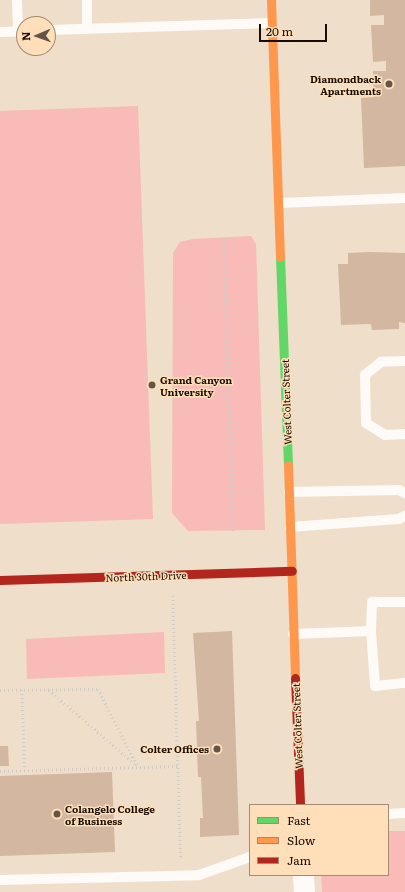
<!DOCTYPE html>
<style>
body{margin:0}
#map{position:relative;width:405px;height:892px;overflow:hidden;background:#efdec9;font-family:Literata,serif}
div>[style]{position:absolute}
.green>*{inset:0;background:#f8bbb8}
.building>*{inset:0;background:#d3b7a0}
.path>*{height:2.5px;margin-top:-1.25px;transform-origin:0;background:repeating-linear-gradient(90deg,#d0cbc5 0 1px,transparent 0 4px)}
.lane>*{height:10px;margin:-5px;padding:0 5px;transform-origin:5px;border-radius:5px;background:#fdfaf7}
.street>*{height:21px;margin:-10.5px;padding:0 10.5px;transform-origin:10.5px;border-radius:10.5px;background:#fdfaf7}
.fast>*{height:9px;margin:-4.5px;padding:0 4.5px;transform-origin:4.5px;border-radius:4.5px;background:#63d668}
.slow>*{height:9px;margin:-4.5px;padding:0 4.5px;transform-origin:4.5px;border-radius:4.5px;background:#ff974d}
.jam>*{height:9px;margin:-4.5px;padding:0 4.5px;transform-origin:4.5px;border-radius:4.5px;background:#b3261e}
.dots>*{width:11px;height:11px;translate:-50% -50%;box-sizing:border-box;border:2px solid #fedfba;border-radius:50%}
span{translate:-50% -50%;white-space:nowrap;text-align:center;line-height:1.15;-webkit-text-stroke:3px #fedfba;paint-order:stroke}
.poi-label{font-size:10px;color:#190c00;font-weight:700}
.right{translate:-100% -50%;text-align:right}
.left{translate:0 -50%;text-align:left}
.street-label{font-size:10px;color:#190c00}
.legend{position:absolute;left:249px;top:804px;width:140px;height:72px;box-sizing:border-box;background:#fedfba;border:1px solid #a28b70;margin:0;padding:5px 7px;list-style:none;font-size:12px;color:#190c00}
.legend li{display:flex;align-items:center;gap:8px;height:20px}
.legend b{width:20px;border:1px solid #a28b70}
.north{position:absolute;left:16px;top:16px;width:40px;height:40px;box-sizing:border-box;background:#fedfba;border:1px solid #a28b70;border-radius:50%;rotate:268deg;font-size:11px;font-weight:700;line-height:16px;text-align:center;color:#190c00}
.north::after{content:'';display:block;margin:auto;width:14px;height:18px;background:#645646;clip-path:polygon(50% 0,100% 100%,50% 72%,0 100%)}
.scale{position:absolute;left:259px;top:24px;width:68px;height:18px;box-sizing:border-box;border:2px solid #190c00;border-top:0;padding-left:5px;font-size:12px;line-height:14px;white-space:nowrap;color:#190c00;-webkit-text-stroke:3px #fedfba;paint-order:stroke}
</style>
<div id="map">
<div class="green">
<div style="clip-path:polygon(138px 106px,153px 519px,0 524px,0 111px)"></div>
<div style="clip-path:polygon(251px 236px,256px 244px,265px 530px,188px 531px,172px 513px,173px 253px,180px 242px,193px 239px)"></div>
<div style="clip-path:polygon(164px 632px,165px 673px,27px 679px,26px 639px)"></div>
<div style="clip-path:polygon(388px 831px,405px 831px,405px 892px,322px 892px,321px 875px,388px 875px)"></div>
</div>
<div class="building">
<div style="clip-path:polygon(370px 0,405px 0,405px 166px,364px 168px,361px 98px,374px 97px,373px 71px,386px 71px,386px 61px,373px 62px,371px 25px,384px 25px,384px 15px,370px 16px)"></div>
<div style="clip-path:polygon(370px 252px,405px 253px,405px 323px,399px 322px,399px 329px,372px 330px,371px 324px,341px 325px,338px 264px,348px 264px,348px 253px)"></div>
<div style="clip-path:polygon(232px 631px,239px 835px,200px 837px,200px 818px,203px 818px,201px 777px,198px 777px,196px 721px,199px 721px,193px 633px)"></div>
<div style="clip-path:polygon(0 746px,8px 746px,9px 766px,0 766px)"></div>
<div style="clip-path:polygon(112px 772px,115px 852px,0 856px,0 776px)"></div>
</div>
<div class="path">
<div style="left:224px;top:238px;width:293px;rotate:88.2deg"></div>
<div style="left:173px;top:596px;width:263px;rotate:88.3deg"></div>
<div style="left:0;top:690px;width:98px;rotate:-0.6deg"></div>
<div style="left:98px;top:689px;width:88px;rotate:62.9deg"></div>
<div style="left:22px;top:690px;width:80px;rotate:87.9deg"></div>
<div style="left:49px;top:690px;width:115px;rotate:40.8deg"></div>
<div style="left:0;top:771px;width:178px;rotate:-1.6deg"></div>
</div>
<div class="lane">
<div style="left:17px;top:0;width:31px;rotate:88deg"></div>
<div style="left:87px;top:0;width:29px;rotate:90deg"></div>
<div style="left:48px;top:30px;width:224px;rotate:-1.8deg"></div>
<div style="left:0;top:32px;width:24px;rotate:-2deg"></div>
<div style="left:279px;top:203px;width:126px;rotate:-2.3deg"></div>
<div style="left:405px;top:361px;width:24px;rotate:178deg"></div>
<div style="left:381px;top:362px;width:21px;rotate:141deg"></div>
<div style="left:365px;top:375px;width:48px;rotate:88.8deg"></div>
<div style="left:366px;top:423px;width:22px;rotate:32deg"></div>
<div style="left:385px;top:435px;width:20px;rotate:-3deg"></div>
<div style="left:289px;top:492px;width:110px;rotate:-1deg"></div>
<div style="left:399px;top:490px;width:7px;rotate:27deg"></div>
<div style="left:290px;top:527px;width:109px;rotate:-4.2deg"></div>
<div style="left:399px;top:519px;width:7px;rotate:-27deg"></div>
<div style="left:371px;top:631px;width:55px;rotate:85.8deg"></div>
<div style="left:375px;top:686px;width:30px;rotate:-6deg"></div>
<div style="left:293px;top:634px;width:78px;rotate:-2.2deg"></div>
<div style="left:371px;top:631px;width:29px;rotate:-88deg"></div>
<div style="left:372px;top:602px;width:33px"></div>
<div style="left:388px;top:814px;width:17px;rotate:-3deg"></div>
<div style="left:0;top:880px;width:199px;rotate:-1.4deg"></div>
<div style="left:199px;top:875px;width:54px;rotate:-19.4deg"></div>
</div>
<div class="street">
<div style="left:303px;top:875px;width:17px;rotate:87deg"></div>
</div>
<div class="fast">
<div style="left:280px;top:257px;width:208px;rotate:87.8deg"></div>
</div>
<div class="slow">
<div style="left:271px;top:0;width:257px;rotate:88deg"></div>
<div style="left:288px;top:465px;width:213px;rotate:88.1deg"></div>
</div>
<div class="jam">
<div style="left:0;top:580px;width:292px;rotate:-1.8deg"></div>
<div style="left:295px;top:678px;width:127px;rotate:87.7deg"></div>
</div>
<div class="dots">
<div style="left:389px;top:84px;background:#645646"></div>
<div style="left:152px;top:385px;background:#645646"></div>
<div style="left:217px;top:749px;background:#645646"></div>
<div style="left:57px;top:814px;background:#645646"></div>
</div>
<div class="poi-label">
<span class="right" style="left:381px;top:84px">Diamondback<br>Apartments</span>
<span class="left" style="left:160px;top:385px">Grand Canyon<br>University</span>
<span class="right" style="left:209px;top:749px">Colter Offices</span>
<span class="left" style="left:65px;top:814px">Colangelo College<br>of Business</span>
</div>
<div class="street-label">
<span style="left:286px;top:402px;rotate:-92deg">West Colter Street</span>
<span style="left:146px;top:576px;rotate:-2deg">North 30th Drive</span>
<span style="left:297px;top:726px;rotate:-92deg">West Colter Street</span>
</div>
<ul class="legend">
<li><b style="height:5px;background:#63d668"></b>Fast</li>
<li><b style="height:5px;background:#ff974d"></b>Slow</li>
<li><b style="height:5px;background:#b3261e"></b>Jam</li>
</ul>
<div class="north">N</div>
<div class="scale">20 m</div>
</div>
